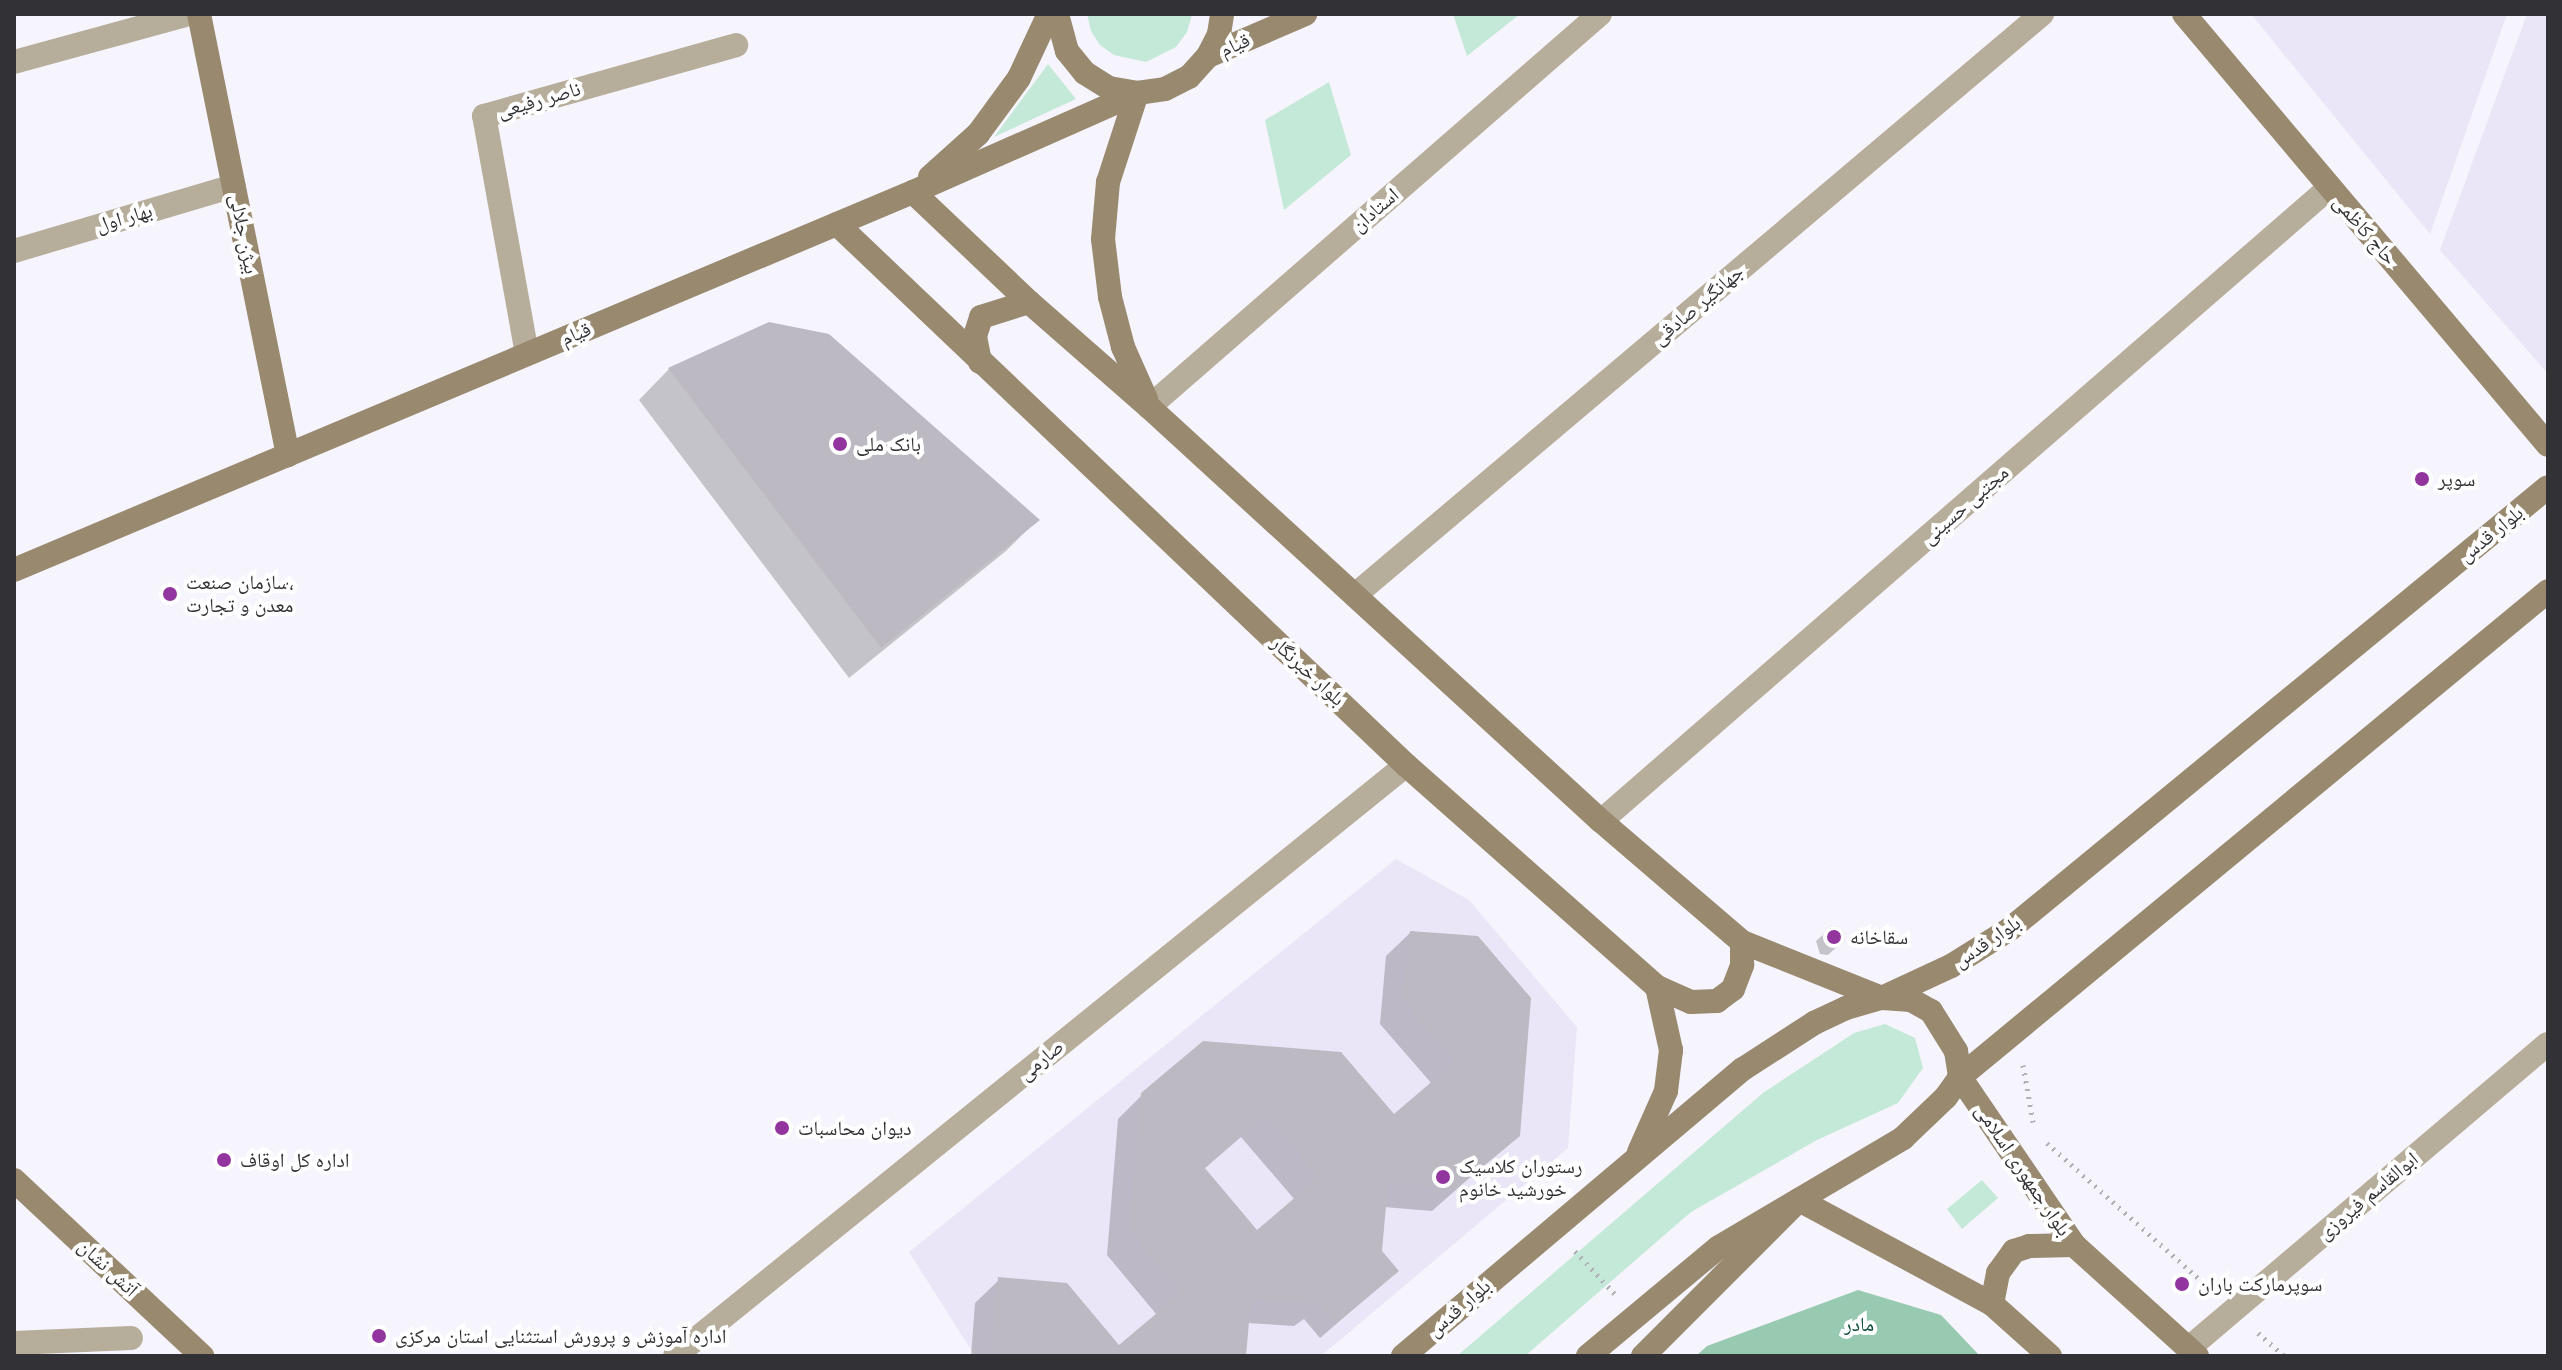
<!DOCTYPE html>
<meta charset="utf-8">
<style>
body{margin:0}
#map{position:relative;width:2562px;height:1370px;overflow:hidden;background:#f6f4fd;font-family:Arial,"Noto Naskh Arabic",sans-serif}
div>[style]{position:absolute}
.built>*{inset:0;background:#ebe6f7}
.green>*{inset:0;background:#c5e9d8}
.forest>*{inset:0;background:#98cab2}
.shadow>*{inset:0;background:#0003}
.building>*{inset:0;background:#bcb9c2}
.round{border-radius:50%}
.path>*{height:5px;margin-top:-2.5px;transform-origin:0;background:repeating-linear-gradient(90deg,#b2b0b7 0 2px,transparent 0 8px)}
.street>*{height:24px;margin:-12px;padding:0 12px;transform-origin:12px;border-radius:12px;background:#b7ad9b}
.secondary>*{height:24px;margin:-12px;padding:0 12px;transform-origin:12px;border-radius:12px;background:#98896f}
.dots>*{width:22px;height:22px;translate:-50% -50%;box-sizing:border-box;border:4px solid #fff;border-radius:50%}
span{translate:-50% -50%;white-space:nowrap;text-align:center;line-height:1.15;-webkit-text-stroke:8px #fff;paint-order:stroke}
.street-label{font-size:20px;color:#323135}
.poi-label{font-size:20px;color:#323135}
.left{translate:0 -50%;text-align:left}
.park-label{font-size:20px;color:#0f4f39}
.frame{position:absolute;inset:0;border:16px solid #323135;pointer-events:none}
</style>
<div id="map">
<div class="built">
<div style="clip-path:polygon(2251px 14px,2507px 14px,2430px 234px)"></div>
<div style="clip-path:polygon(2527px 14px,2548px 14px,2548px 374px,2440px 250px)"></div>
<div style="clip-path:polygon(1396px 859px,1469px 900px,1577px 1027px,1568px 1148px,1321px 1356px,975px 1356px,909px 1252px)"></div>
</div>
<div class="green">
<div style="clip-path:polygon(1087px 14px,1192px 14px,1192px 15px,1187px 32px,1176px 47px,1146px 62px,1114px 55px,1100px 45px,1091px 31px)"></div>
<div style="clip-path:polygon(1453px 14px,1520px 14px,1467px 56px)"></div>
<div style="clip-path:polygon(1048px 64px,1076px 99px,994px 137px)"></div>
<div style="clip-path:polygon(1329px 82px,1351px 155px,1284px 210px,1265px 120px)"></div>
<div style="clip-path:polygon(1885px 1024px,1915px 1038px,1923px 1068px,1898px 1103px,1817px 1140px,1691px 1212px,1525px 1356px,1457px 1356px,1763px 1093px,1854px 1033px)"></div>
<div style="clip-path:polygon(1982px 1180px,1998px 1198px,1962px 1229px,1947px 1209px)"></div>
</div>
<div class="forest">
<div style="clip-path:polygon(1858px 1290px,1941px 1315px,1980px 1356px,1696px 1356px,1707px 1346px)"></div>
</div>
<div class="shadow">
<div style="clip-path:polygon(669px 369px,1037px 520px,1006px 551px,849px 678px,639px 400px)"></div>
<div style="clip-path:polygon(1831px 928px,1843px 934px,1842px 942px,1828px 955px,1820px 954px,1816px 941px)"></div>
<div style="clip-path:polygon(evenodd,1410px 933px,1518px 1135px,1432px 1211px,1384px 1207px,1380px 1286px,1320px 1338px,1304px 1319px,1294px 1326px,1247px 1323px,1244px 1356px,971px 1356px,975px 1303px,999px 1280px,1119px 1348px,1157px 1315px,1107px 1255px,1118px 1119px,1142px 1095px,1394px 1116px,1432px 1084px,1380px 1024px,1386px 956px,1410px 933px,1241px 1137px,1295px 1200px,1256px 1232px,1204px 1169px,1241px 1137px)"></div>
</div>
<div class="building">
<div style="clip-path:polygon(769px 322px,829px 334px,1040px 520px,881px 648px,668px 368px)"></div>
<div class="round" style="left:1823px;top:926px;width:22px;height:22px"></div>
<div style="clip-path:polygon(evenodd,1410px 931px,1478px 936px,1531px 998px,1520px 1136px,1457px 1188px,1388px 1183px,1382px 1251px,1399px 1271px,1337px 1323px,1320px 1303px,1251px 1299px,1246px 1356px,1000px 1356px,992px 1347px,998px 1277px,1067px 1283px,1119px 1345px,1182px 1292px,1130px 1231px,1141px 1093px,1203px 1041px,1341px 1052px,1394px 1114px,1456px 1061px,1403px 1000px,1410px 931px,1266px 1115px,1319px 1177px,1257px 1230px,1204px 1167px,1266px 1115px)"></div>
</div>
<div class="path">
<div style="left:2023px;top:1065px;width:58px;rotate:80deg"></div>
<div style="left:2047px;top:1143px;width:217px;rotate:41.8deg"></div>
<div style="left:1575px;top:1251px;width:59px;rotate:47.1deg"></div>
<div style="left:2258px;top:1333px;width:35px;rotate:41deg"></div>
</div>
<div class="street">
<div style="left:14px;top:62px;width:181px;rotate:-15.3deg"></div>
<div style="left:14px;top:251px;width:229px;rotate:-16.5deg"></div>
<div style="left:527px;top:354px;width:242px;rotate:-100.2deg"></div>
<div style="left:484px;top:116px;width:262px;rotate:-15.7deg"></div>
<div style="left:1149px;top:407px;width:598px;rotate:-41.07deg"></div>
<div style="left:1355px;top:595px;width:900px;rotate:-40.22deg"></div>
<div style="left:1601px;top:821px;width:965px;rotate:-41.01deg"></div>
<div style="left:14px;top:1343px;width:117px;rotate:-2.4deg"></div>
<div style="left:2189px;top:1348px;width:470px;rotate:-40.3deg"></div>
<div style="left:675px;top:1356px;width:940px;rotate:-38.95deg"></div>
</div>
<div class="secondary">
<div style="left:199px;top:14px;width:450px;rotate:78.6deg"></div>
<div style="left:1057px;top:14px;width:38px;rotate:75deg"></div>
<div style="left:1067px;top:51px;width:28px;rotate:51deg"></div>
<div style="left:1085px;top:73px;width:28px;rotate:32deg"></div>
<div style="left:1109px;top:88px;width:28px;rotate:10deg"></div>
<div style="left:1137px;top:93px;width:28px;rotate:-8deg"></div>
<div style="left:1165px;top:89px;width:27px;rotate:-27deg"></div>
<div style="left:1189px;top:77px;width:28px;rotate:-48deg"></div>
<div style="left:1208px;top:56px;width:25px;rotate:-63deg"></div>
<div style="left:1219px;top:34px;width:20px;rotate:-81deg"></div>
<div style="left:2184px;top:14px;width:564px;rotate:49.82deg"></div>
<div style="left:1208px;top:56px;width:106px;rotate:-23.4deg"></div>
<div style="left:1137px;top:93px;width:94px;rotate:108deg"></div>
<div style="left:1108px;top:182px;width:57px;rotate:95deg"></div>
<div style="left:1103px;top:239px;width:58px;rotate:83.1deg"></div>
<div style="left:1110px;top:297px;width:52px;rotate:75.4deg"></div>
<div style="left:1123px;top:347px;width:57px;rotate:66.1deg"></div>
<div style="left:930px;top:177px;width:64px;rotate:-41.9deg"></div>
<div style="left:978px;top:134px;width:69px;rotate:-53.8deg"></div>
<div style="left:1019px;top:78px;width:71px;rotate:-64.9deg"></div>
<div style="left:913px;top:192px;width:160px;rotate:43.5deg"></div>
<div style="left:1029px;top:302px;width:159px;rotate:41.2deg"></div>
<div style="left:1149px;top:407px;width:613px;rotate:42.49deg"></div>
<div style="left:1601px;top:821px;width:186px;rotate:40.6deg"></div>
<div style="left:1742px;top:942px;width:151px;rotate:21.8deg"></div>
<div style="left:1882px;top:998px;width:29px;rotate:4deg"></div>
<div style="left:1911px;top:1000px;width:23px;rotate:29deg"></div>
<div style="left:1931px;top:1011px;width:47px;rotate:58deg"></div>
<div style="left:1956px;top:1051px;width:26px;rotate:81deg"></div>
<div style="left:1960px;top:1077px;width:203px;rotate:55.8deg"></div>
<div style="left:2074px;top:1245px;width:166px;rotate:42.1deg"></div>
<div style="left:837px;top:224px;width:785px;rotate:43.56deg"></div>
<div style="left:1406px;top:765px;width:335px;rotate:41.5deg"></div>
<div style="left:1657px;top:987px;width:65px;rotate:77.5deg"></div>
<div style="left:1671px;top:1050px;width:41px;rotate:97deg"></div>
<div style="left:1666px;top:1091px;width:67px;rotate:113.9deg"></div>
<div style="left:980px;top:362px;width:26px;rotate:-101deg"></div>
<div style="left:975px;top:336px;width:20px;rotate:-72deg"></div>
<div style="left:981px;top:317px;width:50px;rotate:-17.4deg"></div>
<div style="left:14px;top:570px;width:975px;rotate:-22.81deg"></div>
<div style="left:913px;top:192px;width:245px;rotate:-23.8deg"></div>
<div style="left:1657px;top:987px;width:37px;rotate:24deg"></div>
<div style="left:1691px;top:1002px;width:26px;rotate:-2deg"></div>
<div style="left:1717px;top:1001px;width:20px;rotate:-37deg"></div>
<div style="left:1733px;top:989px;width:26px;rotate:-69deg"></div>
<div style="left:1742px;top:965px;width:23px;rotate:-90deg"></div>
<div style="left:14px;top:1180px;width:258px;rotate:43.1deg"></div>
<div style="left:1992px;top:1304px;width:32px;rotate:-79deg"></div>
<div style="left:1998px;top:1273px;width:27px;rotate:-54deg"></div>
<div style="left:2014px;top:1251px;width:16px;rotate:-18deg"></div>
<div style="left:2029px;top:1246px;width:45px;rotate:-1.3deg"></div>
<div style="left:1403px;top:1356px;width:445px;rotate:-40.2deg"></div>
<div style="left:1743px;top:1069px;width:85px;rotate:-32.9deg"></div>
<div style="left:1814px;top:1023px;width:35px;rotate:-25deg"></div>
<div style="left:1846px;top:1008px;width:37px;rotate:-16deg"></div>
<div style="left:1882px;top:998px;width:76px;rotate:-24.9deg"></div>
<div style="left:1951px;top:966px;width:70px;rotate:-32.1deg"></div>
<div style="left:2010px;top:929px;width:696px;rotate:-39.41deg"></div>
<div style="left:1588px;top:1356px;width:170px;rotate:-39.8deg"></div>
<div style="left:1719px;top:1247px;width:214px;rotate:-30.6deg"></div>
<div style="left:1903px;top:1138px;width:59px;rotate:-43.6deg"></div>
<div style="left:1946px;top:1097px;width:24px;rotate:-55deg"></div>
<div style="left:1960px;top:1077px;width:763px;rotate:-39.57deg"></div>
<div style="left:1643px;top:1356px;width:221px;rotate:-45deg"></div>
<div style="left:1799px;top:1200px;width:219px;rotate:28.3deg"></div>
<div style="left:1992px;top:1304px;width:78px;rotate:41.9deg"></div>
</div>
<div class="dots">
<div style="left:840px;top:444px;background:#93359f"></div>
<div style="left:2422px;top:479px;background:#93359f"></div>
<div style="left:170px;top:594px;background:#93359f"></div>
<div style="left:1834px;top:937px;background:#93359f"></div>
<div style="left:782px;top:1128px;background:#93359f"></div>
<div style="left:224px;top:1160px;background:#93359f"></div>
<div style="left:1443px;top:1177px;background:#93359f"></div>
<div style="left:2182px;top:1284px;background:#93359f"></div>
<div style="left:379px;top:1336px;background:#93359f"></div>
</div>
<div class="street-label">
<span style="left:1235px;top:45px;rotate:-24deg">قیام</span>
<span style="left:539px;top:100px;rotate:-16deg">ناصر رفیعی</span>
<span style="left:1375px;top:210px;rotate:-41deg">استادان</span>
<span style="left:124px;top:218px;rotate:-16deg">بهار اول</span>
<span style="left:2365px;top:230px;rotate:49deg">حاج کاظمی</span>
<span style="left:244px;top:234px;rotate:79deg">بیژن جلالی</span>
<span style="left:1698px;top:305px;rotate:-40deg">جهانگیر صادقی</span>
<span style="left:576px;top:334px;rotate:-23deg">قیام</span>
<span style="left:1965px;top:505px;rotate:-41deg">مجتبی حسینی</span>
<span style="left:2491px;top:534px;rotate:-39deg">بلوار قدس</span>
<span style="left:1308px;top:671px;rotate:43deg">بلوار خبرنگار</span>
<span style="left:1987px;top:942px;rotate:-34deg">بلوار قدس</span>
<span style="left:1041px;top:1060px;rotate:-39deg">صارمی</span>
<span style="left:2023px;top:1170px;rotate:56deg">بلوار جمهوری اسلامی</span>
<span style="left:2368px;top:1196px;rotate:-40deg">ابوالقاسم فیروزی</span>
<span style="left:108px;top:1268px;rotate:43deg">آتش نشان</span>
<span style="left:1459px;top:1308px;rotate:-41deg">بلوار قدس</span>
</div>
<div class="poi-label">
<span class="left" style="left:856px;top:444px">بانک ملی</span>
<span class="left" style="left:2438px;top:479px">سوپر</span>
<span class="left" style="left:186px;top:594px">سازمان صنعت،<br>معدن و تجارت</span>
<span class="left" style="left:1850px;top:937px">سقاخانه</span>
<span class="left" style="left:798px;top:1128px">دیوان محاسبات</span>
<span class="left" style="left:240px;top:1160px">اداره کل اوقاف</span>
<span class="left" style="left:1459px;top:1178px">رستوران کلاسیک<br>خورشید خانوم</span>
<span class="left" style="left:2198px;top:1284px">سوپرمارکت باران</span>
<span class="left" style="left:395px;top:1336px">اداره آموزش و پرورش استثنایی استان مرکزی</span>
</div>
<div class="park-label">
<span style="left:1859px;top:1324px">مادر</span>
</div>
<div class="frame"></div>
</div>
